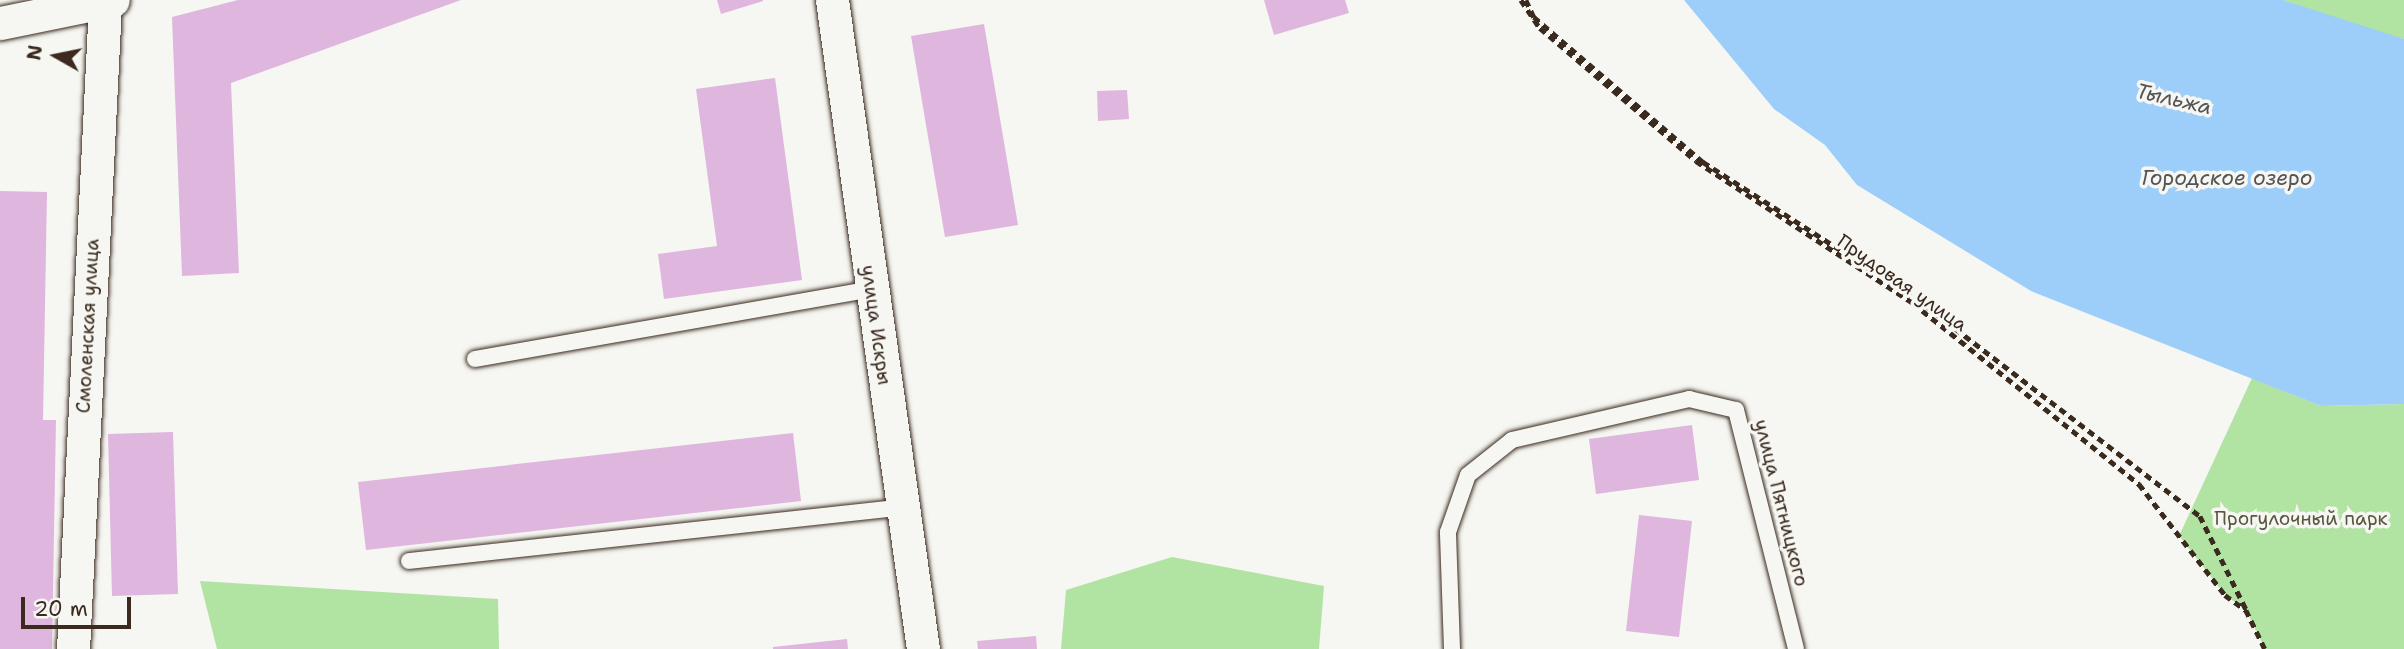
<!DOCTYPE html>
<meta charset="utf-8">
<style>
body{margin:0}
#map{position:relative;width:2404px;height:649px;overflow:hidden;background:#f6f6f2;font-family:"Shantell Sans",sans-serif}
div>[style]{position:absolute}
.green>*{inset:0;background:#b1e3a3}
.water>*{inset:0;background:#9dcefa}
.building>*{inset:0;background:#dfb6dd}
.path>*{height:4.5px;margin-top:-2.25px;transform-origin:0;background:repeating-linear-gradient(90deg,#3b2a1e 0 7px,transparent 0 12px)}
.roads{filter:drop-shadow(0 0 2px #3b2a1e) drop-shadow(0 0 2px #3b2a1e)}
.lane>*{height:16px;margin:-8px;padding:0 8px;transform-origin:8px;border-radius:8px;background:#f6f6f2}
.street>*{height:33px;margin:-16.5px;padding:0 16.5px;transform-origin:16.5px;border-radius:16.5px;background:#f6f6f2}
span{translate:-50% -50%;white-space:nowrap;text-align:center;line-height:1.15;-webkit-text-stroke:7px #f6f6f2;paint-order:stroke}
.street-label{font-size:19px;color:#3b2a1e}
.park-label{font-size:19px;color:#58583f}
.water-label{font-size:21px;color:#545355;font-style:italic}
.north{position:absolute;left:21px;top:21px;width:70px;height:70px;-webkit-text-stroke:5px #f6f6f2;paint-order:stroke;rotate:279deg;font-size:19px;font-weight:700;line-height:28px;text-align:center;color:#3b2a1e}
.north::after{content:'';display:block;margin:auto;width:24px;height:32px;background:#3b2a1e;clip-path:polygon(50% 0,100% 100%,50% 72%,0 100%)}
.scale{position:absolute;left:21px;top:597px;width:110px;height:32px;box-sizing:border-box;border:4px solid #3b2a1e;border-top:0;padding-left:9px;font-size:21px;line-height:24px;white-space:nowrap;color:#3b2a1e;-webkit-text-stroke:5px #f6f6f2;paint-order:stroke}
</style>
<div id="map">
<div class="green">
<div style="clip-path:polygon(2283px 0,2404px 0,2404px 39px,2375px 33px)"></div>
<div style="clip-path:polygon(2252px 378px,2321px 406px,2404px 404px,2404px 649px,2265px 649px,2246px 610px,2225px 595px,2179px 536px)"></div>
<div style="clip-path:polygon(1172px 557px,1324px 586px,1319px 649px,1061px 649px,1066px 590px)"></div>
<div style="clip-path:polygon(200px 581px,498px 599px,499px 649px,217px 649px)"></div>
</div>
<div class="water">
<div style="clip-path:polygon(1684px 0,2283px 0,2404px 39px,2404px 404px,2321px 406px,2031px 291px,1857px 185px,1825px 145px,1774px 109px)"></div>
</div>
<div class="building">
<div style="clip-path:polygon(238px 0,461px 0,231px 83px,239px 273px,182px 276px,172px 17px)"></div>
<div style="clip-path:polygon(717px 0,763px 0,763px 1px,721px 14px)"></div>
<div style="clip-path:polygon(1264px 0,1345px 0,1349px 13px,1274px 35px)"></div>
<div style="clip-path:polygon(984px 24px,1018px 225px,945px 237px,911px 36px)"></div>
<div style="clip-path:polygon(775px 78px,802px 280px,664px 299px,658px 254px,717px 246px,696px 89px)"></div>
<div style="clip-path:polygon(1127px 90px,1129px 119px,1098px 121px,1097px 91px)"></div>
<div style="clip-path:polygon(0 191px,47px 192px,43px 420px,56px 420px,52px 649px,0 649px)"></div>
<div style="clip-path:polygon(1692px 425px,1699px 480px,1596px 494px,1589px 439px)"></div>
<div style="clip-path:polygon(173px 432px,178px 594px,112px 596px,108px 434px)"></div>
<div style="clip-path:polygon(793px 433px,801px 501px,366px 550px,358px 482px)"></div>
<div style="clip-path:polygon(1639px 515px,1692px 521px,1679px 637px,1626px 631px)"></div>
<div style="clip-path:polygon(1036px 636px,1037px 649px,978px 649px,977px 641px)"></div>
<div style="clip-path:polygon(847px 639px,848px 649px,773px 649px,773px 647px)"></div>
</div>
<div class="path">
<div style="left:1521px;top:0;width:34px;rotate:56deg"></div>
<div style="left:1540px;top:28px;width:205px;rotate:40.4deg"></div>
<div style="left:1696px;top:161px;width:259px;rotate:33.2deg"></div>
<div style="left:1913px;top:303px;width:290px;rotate:38.7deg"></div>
<div style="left:2139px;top:484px;width:140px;rotate:52.2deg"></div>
<div style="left:2225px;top:595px;width:26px;rotate:36deg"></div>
<div style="left:2246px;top:610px;width:43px;rotate:64deg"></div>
<div style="left:1526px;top:0;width:19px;rotate:65deg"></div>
<div style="left:1534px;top:17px;width:223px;rotate:40.6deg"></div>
<div style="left:1703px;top:162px;width:254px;rotate:32.6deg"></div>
<div style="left:1917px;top:299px;width:357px;rotate:37.5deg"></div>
<div style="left:2200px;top:516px;width:104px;rotate:63.7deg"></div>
</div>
<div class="roads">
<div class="lane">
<div style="left:475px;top:359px;width:402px;rotate:-10deg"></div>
<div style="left:409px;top:561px;width:494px;rotate:-6.2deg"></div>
<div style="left:1452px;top:649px;width:117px;rotate:-92deg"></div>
<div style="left:1448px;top:532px;width:60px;rotate:-70.7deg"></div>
<div style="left:1468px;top:475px;width:56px;rotate:-38.5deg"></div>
<div style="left:1512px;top:440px;width:182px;rotate:-13deg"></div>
<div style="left:1689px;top:399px;width:48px;rotate:13.2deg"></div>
<div style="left:1736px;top:410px;width:246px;rotate:75.9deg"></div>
</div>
<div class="street">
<div style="left:832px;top:0;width:655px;rotate:82.02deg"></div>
<div style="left:0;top:23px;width:115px;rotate:-11.5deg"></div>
<div style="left:73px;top:649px;width:647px;rotate:-87.16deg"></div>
</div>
</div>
<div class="street-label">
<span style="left:1902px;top:283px;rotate:35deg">Прудовая улица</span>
<span style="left:876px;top:325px;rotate:82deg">улица Искры</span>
<span style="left:88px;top:326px;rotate:-87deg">Смоленская улица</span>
<span style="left:1781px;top:503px;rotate:76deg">улица Пятницкого</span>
</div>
<div class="park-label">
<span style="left:2301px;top:519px">Прогулочный парк</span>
</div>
<div class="water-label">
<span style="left:2174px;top:99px;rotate:13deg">Тыльжа</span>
<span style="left:2227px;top:178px">Городское озеро</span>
</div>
<div class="north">N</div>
<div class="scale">20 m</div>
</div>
